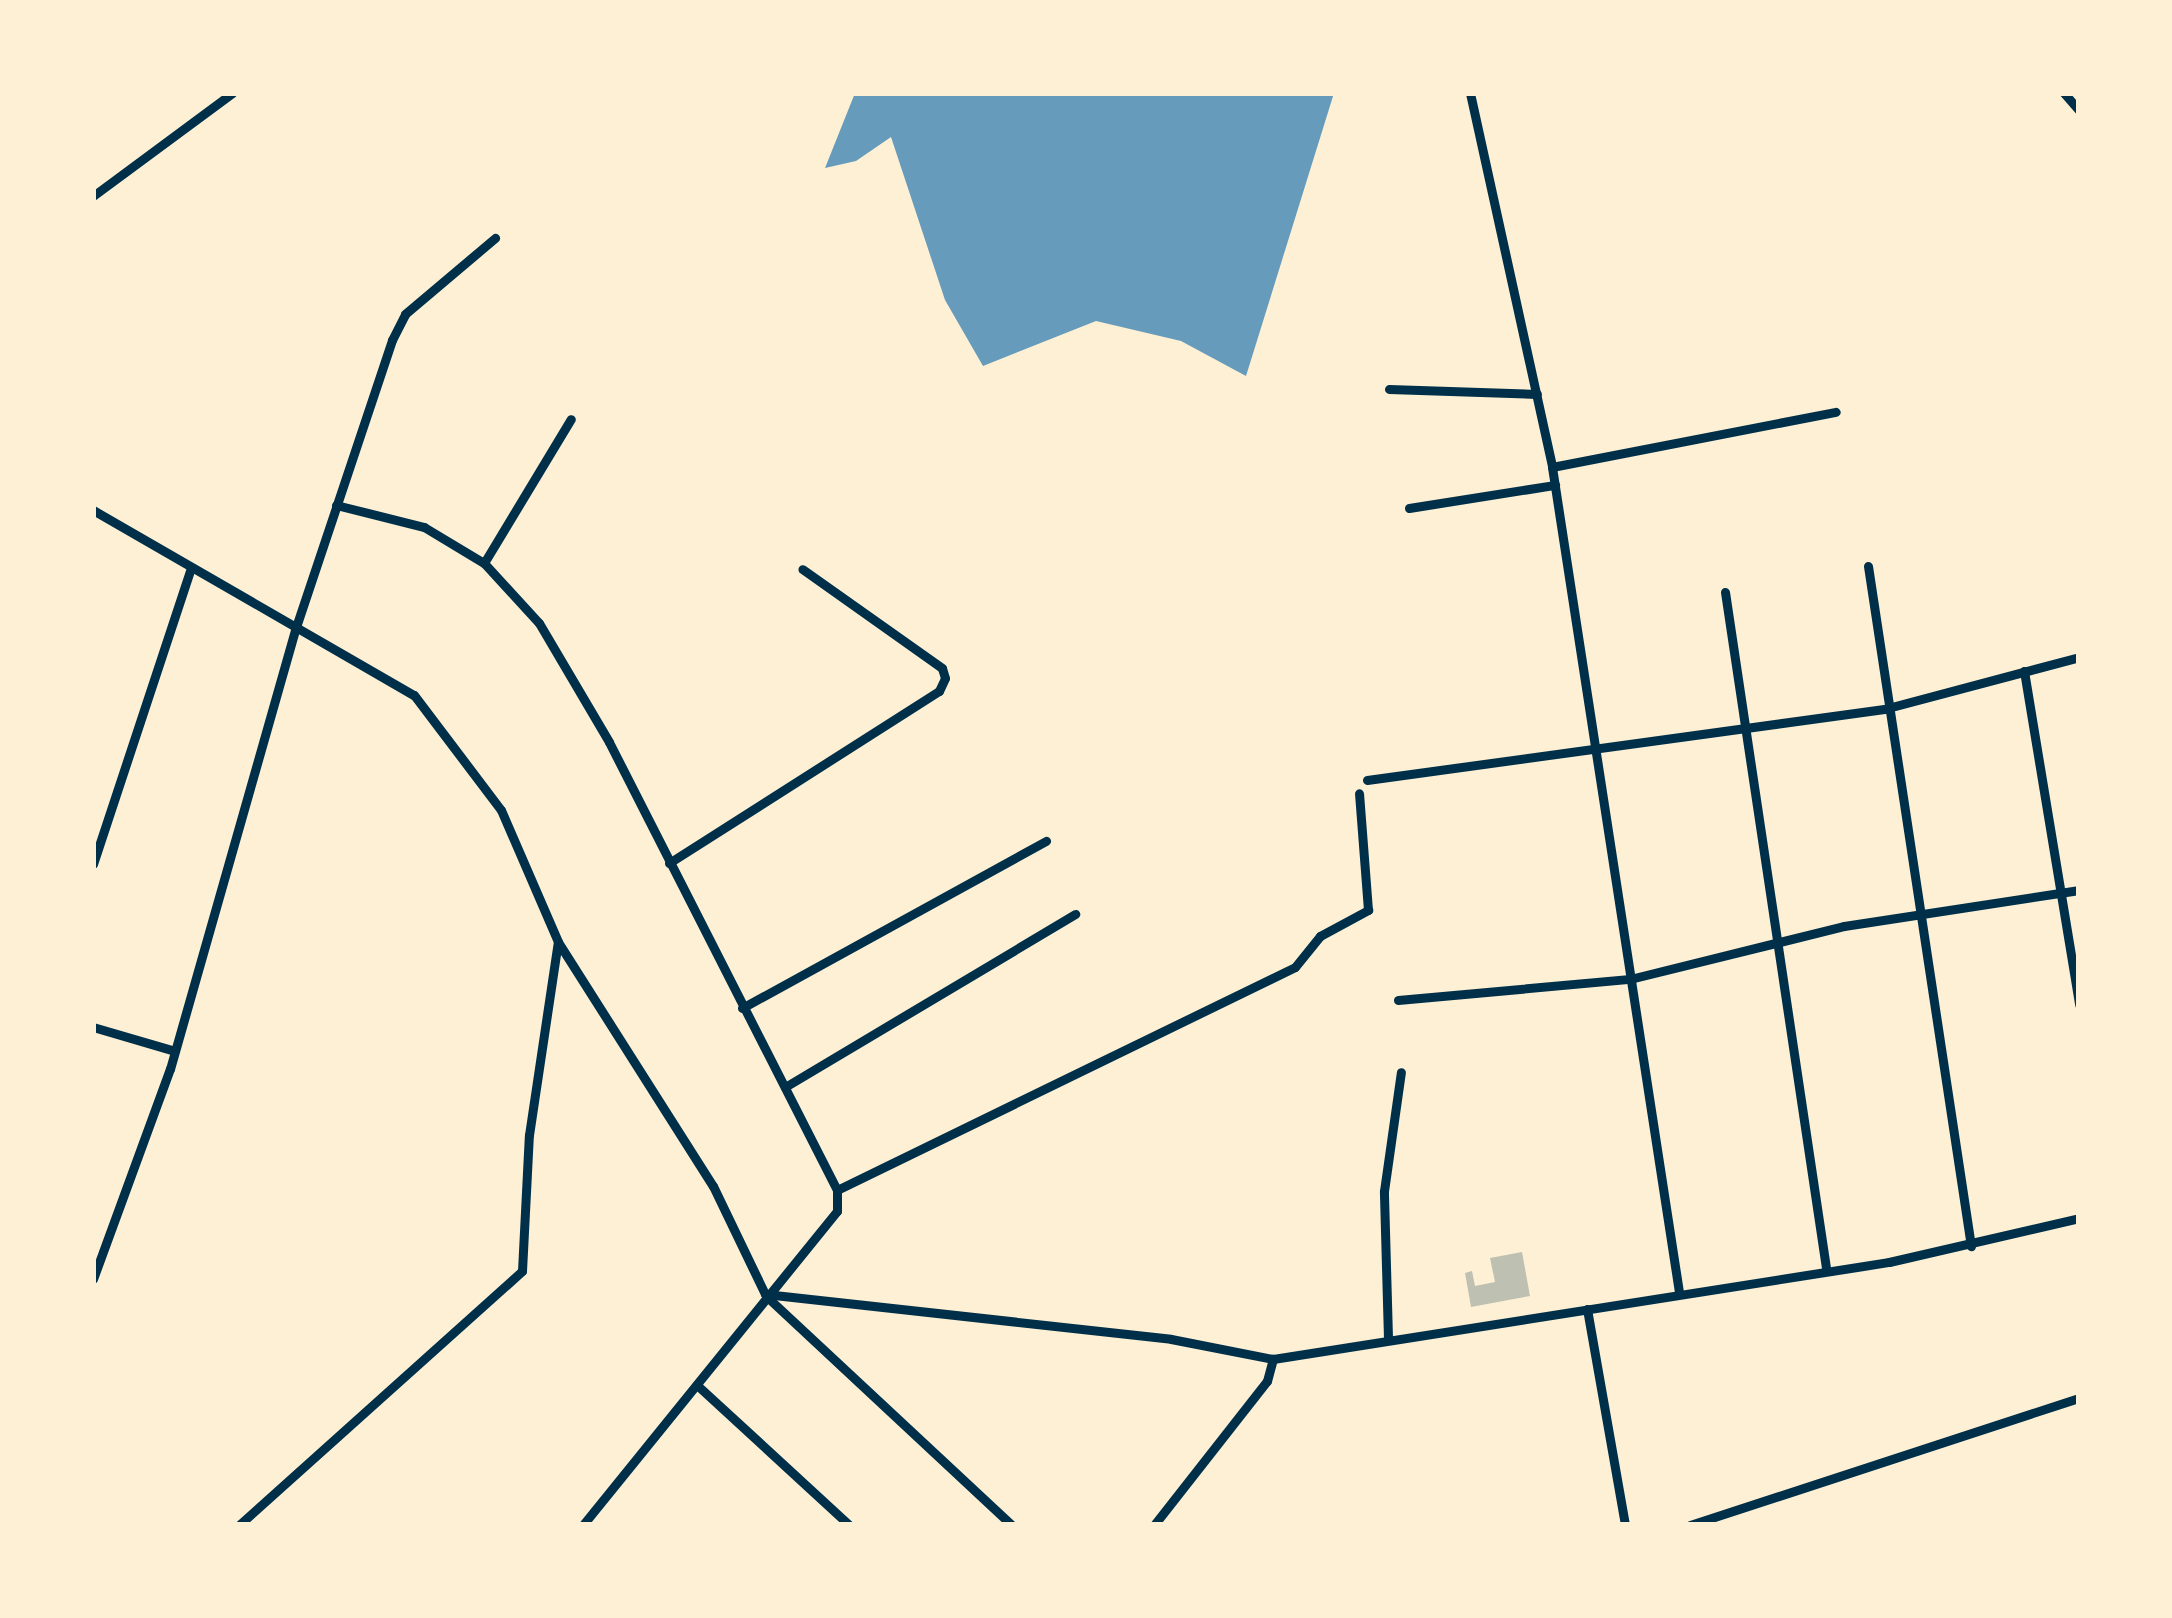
<!DOCTYPE html>
<style>
body{margin:0}
#map{position:relative;width:2172px;height:1618px;overflow:hidden;background:#fdf0d5;font-family:Montserrat,sans-serif}
div>[style]{position:absolute}
.water>*{inset:0;background:#669bbc}
.building>*{inset:0;background:#bec0b2}
.minor>*{height:9px;margin:-4.5px;padding:0 4.5px;transform-origin:4.5px;border-radius:4.5px;background:#003049}
span{translate:-50% -50%;white-space:nowrap;text-align:center;line-height:1.15;-webkit-text-stroke:12px #fdf0d5;paint-order:stroke}
.frame{position:absolute;inset:0;border:96px solid #fdf0d5;pointer-events:none}
</style>
<div id="map">
<div class="water">
<div style="clip-path:polygon(855px 93px,1334px 93px,1246px 376px,1181px 341px,1096px 321px,983px 366px,945px 300px,891px 137px,856px 161px,825px 168px)"></div>
</div>
<div class="building">
<div style="clip-path:polygon(1522px 1252px,1530px 1296px,1471px 1307px,1465px 1273px,1472px 1271px,1475px 1286px,1495px 1282px,1490px 1258px)"></div>
</div>
<div class="minor">
<div style="left:1470px;top:93px;width:383px;rotate:77.6deg"></div>
<div style="left:1552px;top:467px;width:835px;rotate:81.25deg"></div>
<div style="left:2064px;top:93px;width:23px;rotate:49deg"></div>
<div style="left:93px;top:196px;width:173px;rotate:-36.5deg"></div>
<div style="left:1389px;top:389px;width:148px;rotate:1.9deg"></div>
<div style="left:1552px;top:467px;width:289px;rotate:-11deg"></div>
<div style="left:336px;top:505px;width:91px;rotate:14deg"></div>
<div style="left:424px;top:527px;width:70px;rotate:31deg"></div>
<div style="left:484px;top:563px;width:81px;rotate:47.5deg"></div>
<div style="left:539px;top:623px;width:138px;rotate:59.5deg"></div>
<div style="left:609px;top:742px;width:503px;rotate:63.03deg"></div>
<div style="left:837px;top:1190px;width:21px;rotate:90deg"></div>
<div style="left:837px;top:1211px;width:404px;rotate:129deg"></div>
<div style="left:1409px;top:508px;width:148px;rotate:-9deg"></div>
<div style="left:93px;top:510px;width:370px;rotate:30deg"></div>
<div style="left:414px;top:695px;width:144px;rotate:52.9deg"></div>
<div style="left:501px;top:810px;width:144px;rotate:66.6deg"></div>
<div style="left:558px;top:942px;width:289px;rotate:57.6deg"></div>
<div style="left:713px;top:1186px;width:120px;rotate:64.3deg"></div>
<div style="left:765px;top:1294px;width:408px;rotate:6.3deg"></div>
<div style="left:1171px;top:1339px;width:104px;rotate:11.1deg"></div>
<div style="left:1273px;top:1359px;width:624px;rotate:-8.95deg"></div>
<div style="left:1889px;top:1262px;width:195px;rotate:-13deg"></div>
<div style="left:484px;top:563px;width:168px;rotate:-58.9deg"></div>
<div style="left:1868px;top:566px;width:688px;rotate:81.39deg"></div>
<div style="left:1725px;top:592px;width:684px;rotate:81.5deg"></div>
<div style="left:2024px;top:671px;width:338px;rotate:80.6deg"></div>
<div style="left:1367px;top:780px;width:522px;rotate:-7.82deg"></div>
<div style="left:1884px;top:709px;width:202px;rotate:-14.9deg"></div>
<div style="left:669px;top:863px;width:320px;rotate:-32.5deg"></div>
<div style="left:939px;top:691px;width:14px;rotate:-65deg"></div>
<div style="left:945px;top:678px;width:10px;rotate:-107deg"></div>
<div style="left:942px;top:668px;width:171px;rotate:-144.7deg"></div>
<div style="left:93px;top:864px;width:309px;rotate:-71.7deg"></div>
<div style="left:1398px;top:1000px;width:233px;rotate:-5.2deg"></div>
<div style="left:1630px;top:979px;width:220px;rotate:-13.9deg"></div>
<div style="left:1844px;top:926px;width:238px;rotate:-8.7deg"></div>
<div style="left:742px;top:1008px;width:347px;rotate:-28.8deg"></div>
<div style="left:93px;top:1027px;width:85px;rotate:16.3deg"></div>
<div style="left:785px;top:1087px;width:338px;rotate:-30.8deg"></div>
<div style="left:837px;top:1190px;width:509px;rotate:-25.96deg"></div>
<div style="left:1295px;top:967px;width:40px;rotate:-51deg"></div>
<div style="left:1320px;top:936px;width:55px;rotate:-28.4deg"></div>
<div style="left:1368px;top:910px;width:117px;rotate:-94.4deg"></div>
<div style="left:93px;top:1279px;width:224px;rotate:-69.9deg"></div>
<div style="left:170px;top:1069px;width:460px;rotate:-74.1deg"></div>
<div style="left:296px;top:627px;width:303px;rotate:-71.5deg"></div>
<div style="left:392px;top:340px;width:29px;rotate:-63deg"></div>
<div style="left:405px;top:314px;width:118px;rotate:-40.2deg"></div>
<div style="left:766px;top:1296px;width:336px;rotate:43deg"></div>
<div style="left:1587px;top:1309px;width:219px;rotate:80deg"></div>
<div style="left:1388px;top:1338px;width:147px;rotate:-91.6deg"></div>
<div style="left:1384px;top:1191px;width:120px;rotate:-81.9deg"></div>
<div style="left:698px;top:1386px;width:205px;rotate:42.6deg"></div>
<div style="left:239px;top:1525px;width:380px;rotate:-41.9deg"></div>
<div style="left:522px;top:1271px;width:136px;rotate:-87.1deg"></div>
<div style="left:529px;top:1135px;width:195px;rotate:-81.5deg"></div>
<div style="left:1154px;top:1525px;width:183px;rotate:-51.9deg"></div>
<div style="left:1267px;top:1381px;width:23px;rotate:-75deg"></div>
<div style="left:1690px;top:1525px;width:409px;rotate:-18.1deg"></div>
</div>
<div class="frame"></div>
</div>
